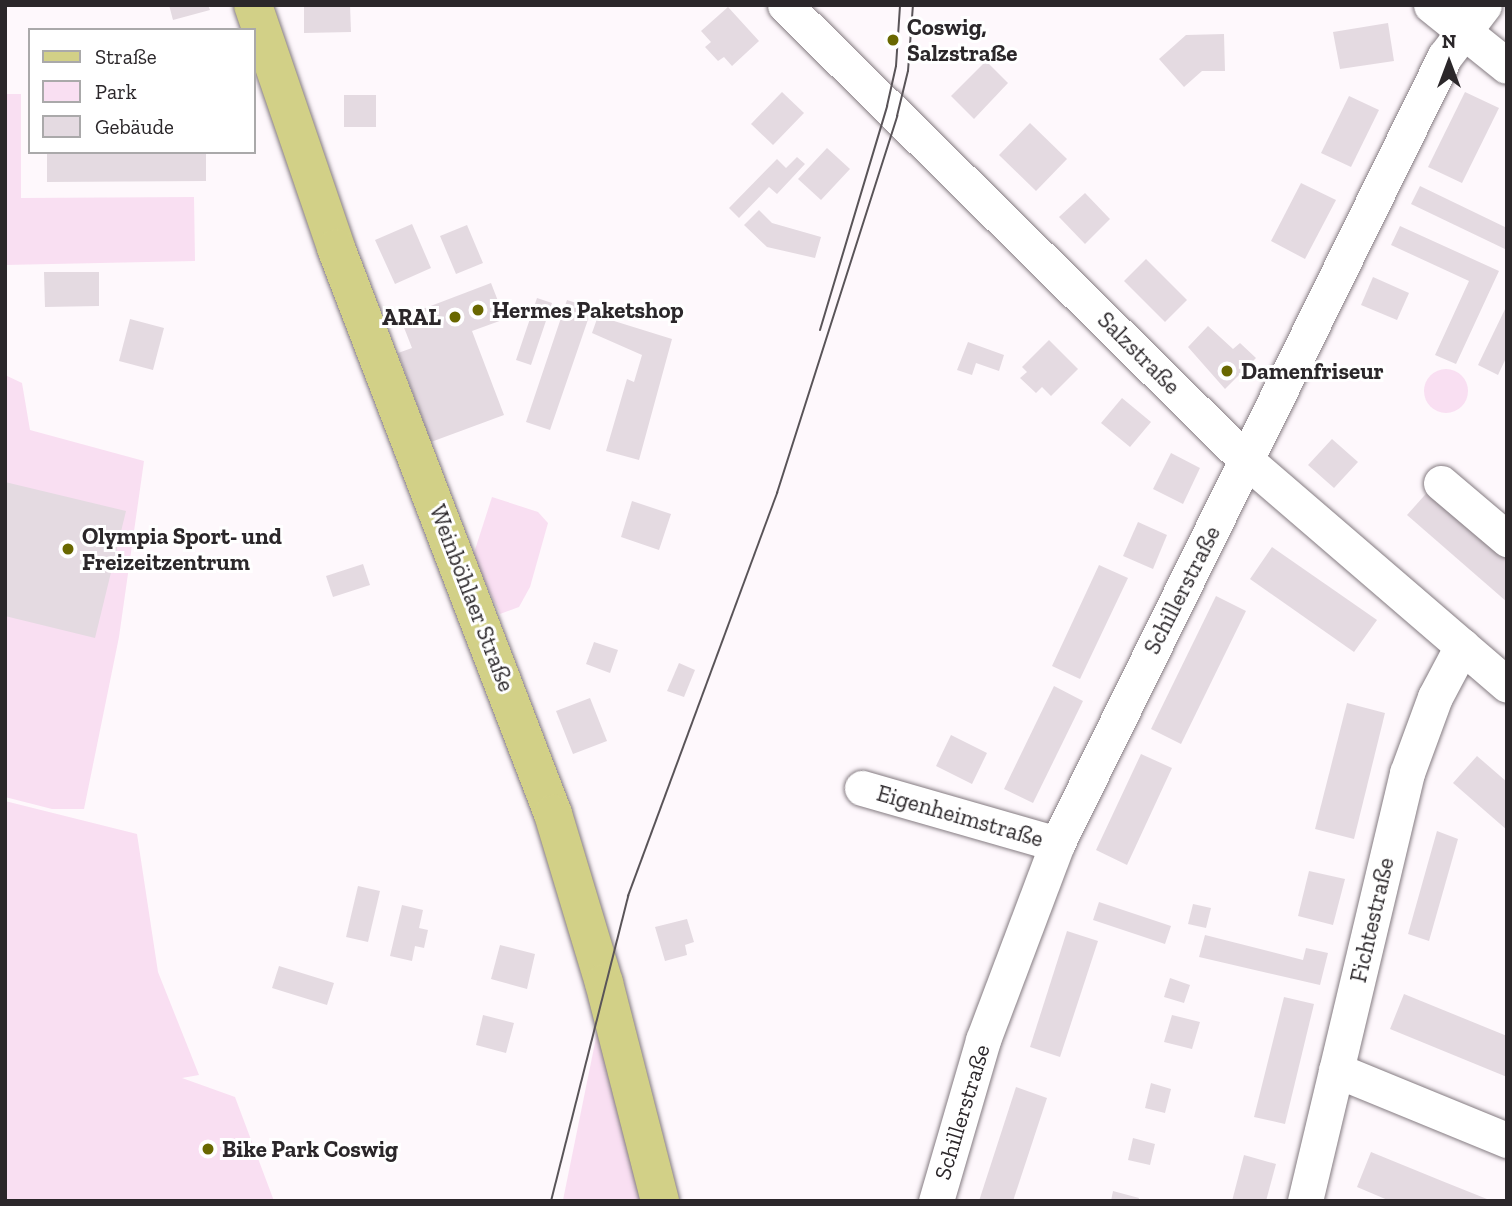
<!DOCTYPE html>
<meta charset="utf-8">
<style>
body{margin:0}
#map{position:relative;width:1512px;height:1206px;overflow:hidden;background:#fef8fc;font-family:"Zilla Slab",serif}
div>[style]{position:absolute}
.green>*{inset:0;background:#f9dff2}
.round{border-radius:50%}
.building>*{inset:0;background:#e4dae1}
.roads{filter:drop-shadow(0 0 2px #857c82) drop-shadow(0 0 2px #857c82)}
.minor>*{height:35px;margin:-17.5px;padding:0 17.5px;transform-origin:17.5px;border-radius:17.5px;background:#fff}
.major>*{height:38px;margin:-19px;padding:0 19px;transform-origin:19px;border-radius:19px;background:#d2d087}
.tram>*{height:2px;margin:-1px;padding:0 1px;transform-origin:1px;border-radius:1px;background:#595458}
.dots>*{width:19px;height:19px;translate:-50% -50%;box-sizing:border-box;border:4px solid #fff;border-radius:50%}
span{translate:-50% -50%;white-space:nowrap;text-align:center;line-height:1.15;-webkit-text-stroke:6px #fff;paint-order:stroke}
.poi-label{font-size:23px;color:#2b272a;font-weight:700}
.left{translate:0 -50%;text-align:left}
.right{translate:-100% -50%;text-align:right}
.street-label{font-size:23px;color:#2b272a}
.frame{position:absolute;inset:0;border:7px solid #2b272a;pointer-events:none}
.legend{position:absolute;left:28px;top:28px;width:228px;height:126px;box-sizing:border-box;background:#fff;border:2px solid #aaa9aa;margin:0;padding:9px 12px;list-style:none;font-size:21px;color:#2b272a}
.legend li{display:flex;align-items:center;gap:14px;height:35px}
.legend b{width:35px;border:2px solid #aaa9aa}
.north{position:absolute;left:1414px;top:28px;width:70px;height:70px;-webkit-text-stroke:5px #fff;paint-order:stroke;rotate:0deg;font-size:19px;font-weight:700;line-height:28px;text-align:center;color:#2b272a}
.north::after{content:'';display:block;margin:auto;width:24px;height:32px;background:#2b272a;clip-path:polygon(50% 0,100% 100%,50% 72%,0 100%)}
</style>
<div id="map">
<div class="green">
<div style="clip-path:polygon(5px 94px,21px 94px,21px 198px,194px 197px,195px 261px,5px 265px)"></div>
<div class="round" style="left:1424px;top:369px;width:44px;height:44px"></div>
<div style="clip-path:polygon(5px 375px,22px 383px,30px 430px,144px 461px,119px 637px,84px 809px,52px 809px,5px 797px)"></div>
<div style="clip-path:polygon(492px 497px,538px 512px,548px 523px,530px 587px,519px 607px,500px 614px,473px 556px)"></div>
<div style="clip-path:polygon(5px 801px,137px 834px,158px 972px,199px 1075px,182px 1078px,235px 1097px,274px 1201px,5px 1201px)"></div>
<div style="clip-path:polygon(598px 1028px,647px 1201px,563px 1200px)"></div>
</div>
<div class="building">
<div style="clip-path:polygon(169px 5px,208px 5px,210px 10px,173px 20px)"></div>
<div style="clip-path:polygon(304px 5px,350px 5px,351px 32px,304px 33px)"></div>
<div style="clip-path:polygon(728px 7px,759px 41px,732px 66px,724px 57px,718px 61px,705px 47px,711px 42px,701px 31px)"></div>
<div style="clip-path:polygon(1388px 23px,1394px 61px,1340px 69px,1333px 32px)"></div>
<div style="clip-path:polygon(1224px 34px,1225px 71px,1202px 71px,1184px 87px,1159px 59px,1186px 35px)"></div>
<div style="clip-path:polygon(986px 61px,1008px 83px,974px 119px,951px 96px)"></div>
<div style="clip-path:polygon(782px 92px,804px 113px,773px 145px,751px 124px)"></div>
<div style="clip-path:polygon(1465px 92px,1499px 108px,1462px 183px,1428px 167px)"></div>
<div style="clip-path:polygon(344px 95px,376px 95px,376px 127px,344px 127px)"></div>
<div style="clip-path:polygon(1349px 96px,1379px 110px,1351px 167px,1321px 153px)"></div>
<div style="clip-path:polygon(1030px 123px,1067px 159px,1036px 191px,999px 155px)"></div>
<div style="clip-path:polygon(827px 148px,850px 169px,821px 200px,798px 179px)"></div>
<div style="clip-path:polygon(47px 152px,206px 152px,206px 181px,47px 182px)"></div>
<div style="clip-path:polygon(797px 157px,805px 164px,777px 194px,769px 187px,739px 218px,729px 208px,777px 159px,786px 168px)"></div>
<div style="clip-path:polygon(1301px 183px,1336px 200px,1305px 259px,1271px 241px)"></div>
<div style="clip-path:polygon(1420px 186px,1507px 228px,1507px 250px,1411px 204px)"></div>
<div style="clip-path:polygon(1085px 193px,1110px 219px,1085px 244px,1059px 217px)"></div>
<div style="clip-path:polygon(759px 210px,772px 223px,821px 237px,815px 258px,767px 247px,744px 225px)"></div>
<div style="clip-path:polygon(412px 224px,431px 268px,395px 284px,375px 240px)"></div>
<div style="clip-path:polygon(467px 225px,483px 263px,456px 274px,440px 236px)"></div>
<div style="clip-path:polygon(1400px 226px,1499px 271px,1456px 364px,1435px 355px,1469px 281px,1391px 245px)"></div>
<div style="clip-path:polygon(1146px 259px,1187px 300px,1165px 322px,1124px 281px)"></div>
<div style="clip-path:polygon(44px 272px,99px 272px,99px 306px,45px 307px)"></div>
<div style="clip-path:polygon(1373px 277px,1409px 293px,1397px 320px,1361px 305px)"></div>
<div style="clip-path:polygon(491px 283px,505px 319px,472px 331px,504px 415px,431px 442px,398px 353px,412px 348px,403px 325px,407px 315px)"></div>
<div style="clip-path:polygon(537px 298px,552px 303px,531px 365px,516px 360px)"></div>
<div style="clip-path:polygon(567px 300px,592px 308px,550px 430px,526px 422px)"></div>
<div style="clip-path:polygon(1507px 305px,1507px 356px,1498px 375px,1478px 365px)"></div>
<div style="clip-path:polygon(598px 316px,672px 339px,639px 460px,606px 451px,627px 379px,634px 382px,642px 355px,592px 333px)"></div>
<div style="clip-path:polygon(130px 319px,164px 328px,153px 370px,119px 361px)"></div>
<div style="clip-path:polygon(1208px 326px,1233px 349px,1240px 343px,1256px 358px,1225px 389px,1188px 347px)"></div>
<div style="clip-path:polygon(1049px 340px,1078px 369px,1051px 396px,1042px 387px,1036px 393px,1020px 378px,1027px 372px,1022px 367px)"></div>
<div style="clip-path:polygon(968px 342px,1004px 355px,999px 371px,976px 363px,972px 375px,957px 370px)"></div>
<div style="clip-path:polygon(1122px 398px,1151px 422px,1130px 447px,1101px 423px)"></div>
<div style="clip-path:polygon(1332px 439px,1358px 462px,1334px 488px,1308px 465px)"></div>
<div style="clip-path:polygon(1171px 453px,1200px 468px,1183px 504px,1153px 489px)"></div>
<div style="clip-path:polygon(5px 482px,126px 511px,95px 638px,5px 616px)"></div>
<div style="clip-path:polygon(1432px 487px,1507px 552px,1507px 602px,1407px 515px)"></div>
<div style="clip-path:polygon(632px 501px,671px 514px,659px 550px,621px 537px)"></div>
<div style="clip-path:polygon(1138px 522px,1167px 535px,1153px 569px,1123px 556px)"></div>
<div style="clip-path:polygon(1272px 547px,1377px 620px,1354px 652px,1250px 579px)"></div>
<div style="clip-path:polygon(363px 564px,370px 585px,333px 597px,326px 576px)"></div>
<div style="clip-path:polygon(1099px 565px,1128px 578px,1080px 679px,1052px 666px)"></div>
<div style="clip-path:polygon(1216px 596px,1246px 611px,1181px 744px,1151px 729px)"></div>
<div style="clip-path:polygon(594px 642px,618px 650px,610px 673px,586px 664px)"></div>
<div style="clip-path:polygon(679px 663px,695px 670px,684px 697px,667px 691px)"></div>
<div style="clip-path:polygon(1054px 686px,1083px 701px,1033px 803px,1004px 789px)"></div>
<div style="clip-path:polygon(590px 698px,607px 741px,573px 754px,556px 711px)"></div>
<div style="clip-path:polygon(1347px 703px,1385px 713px,1354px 839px,1315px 829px)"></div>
<div style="clip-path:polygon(951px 735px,987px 753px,972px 784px,936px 766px)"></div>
<div style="clip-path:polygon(1141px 754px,1172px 768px,1127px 865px,1096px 850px)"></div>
<div style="clip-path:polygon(1477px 756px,1507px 782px,1507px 830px,1453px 783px)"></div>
<div style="clip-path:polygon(1437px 831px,1458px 839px,1429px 941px,1408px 934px)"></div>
<div style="clip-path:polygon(1309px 871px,1345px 879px,1333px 925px,1298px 916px)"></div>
<div style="clip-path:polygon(358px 886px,380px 891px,368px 942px,346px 937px)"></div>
<div style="clip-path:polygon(1099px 902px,1171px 926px,1165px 944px,1093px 920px)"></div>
<div style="clip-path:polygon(1193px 904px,1211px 908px,1206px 928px,1188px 924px)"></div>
<div style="clip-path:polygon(402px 905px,423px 910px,419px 928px,428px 930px,424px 948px,415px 946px,412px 961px,390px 956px)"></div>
<div style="clip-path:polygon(687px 919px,694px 942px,685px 945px,687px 955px,665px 961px,655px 927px)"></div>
<div style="clip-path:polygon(1067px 931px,1098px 941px,1060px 1057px,1030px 1047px)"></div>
<div style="clip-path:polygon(1205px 935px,1303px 960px,1306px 948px,1328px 953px,1320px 985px,1199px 957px)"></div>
<div style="clip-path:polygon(500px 945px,535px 954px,527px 989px,491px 979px)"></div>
<div style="clip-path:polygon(279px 966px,334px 983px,327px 1005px,272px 988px)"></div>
<div style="clip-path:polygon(1170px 978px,1190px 985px,1184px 1003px,1164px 997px)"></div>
<div style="clip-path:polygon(1404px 994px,1507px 1036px,1507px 1077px,1390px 1029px)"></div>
<div style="clip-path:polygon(1284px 997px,1314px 1004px,1285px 1124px,1254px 1117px)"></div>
<div style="clip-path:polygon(483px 1015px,514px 1023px,506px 1053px,476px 1045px)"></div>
<div style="clip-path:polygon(1172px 1015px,1200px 1022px,1192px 1049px,1164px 1042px)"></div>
<div style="clip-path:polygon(1151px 1083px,1171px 1089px,1165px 1113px,1145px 1108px)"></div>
<div style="clip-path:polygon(1016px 1087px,1047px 1098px,1013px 1201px,979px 1201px)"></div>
<div style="clip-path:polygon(1133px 1138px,1155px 1144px,1150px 1165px,1128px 1160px)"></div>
<div style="clip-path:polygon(1371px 1152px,1442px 1181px,1492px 1201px,1390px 1201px,1357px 1187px)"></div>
<div style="clip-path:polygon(1244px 1155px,1276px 1164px,1266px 1201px,1232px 1201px)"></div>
<div style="clip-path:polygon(1113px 1191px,1139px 1198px,1138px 1201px,1111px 1201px)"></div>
</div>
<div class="roads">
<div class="minor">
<div style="left:785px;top:5px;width:649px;rotate:44.63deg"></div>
<div style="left:1247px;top:461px;width:343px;rotate:40.7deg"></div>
<div style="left:1431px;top:5px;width:97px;rotate:38.8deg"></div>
<div style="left:1441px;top:483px;width:87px;rotate:40.3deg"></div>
<div style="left:862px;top:788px;width:203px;rotate:16deg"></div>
<div style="left:1336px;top:1070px;width:185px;rotate:22.3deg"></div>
<div style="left:936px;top:1201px;width:168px;rotate:-73.7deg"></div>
<div style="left:983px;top:1040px;width:210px;rotate:-69.3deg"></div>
<div style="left:1057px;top:844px;width:878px;rotate:-63.79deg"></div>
<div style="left:1445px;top:56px;width:64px;rotate:-52.6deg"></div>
<div style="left:1305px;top:1201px;width:440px;rotate:-76.6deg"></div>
<div style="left:1407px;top:773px;width:81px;rotate:-69.8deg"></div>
<div style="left:1435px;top:697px;width:58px;rotate:-62.1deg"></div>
</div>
<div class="major">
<div style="left:253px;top:5px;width:257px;rotate:71.1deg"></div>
<div style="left:336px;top:248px;width:606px;rotate:69.02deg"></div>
<div style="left:553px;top:814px;width:177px;rotate:73.2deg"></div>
<div style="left:604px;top:983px;width:225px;rotate:75.6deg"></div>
</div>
</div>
<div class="tram">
<div style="left:820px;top:330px;width:234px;rotate:-73.3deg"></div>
<div style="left:887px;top:106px;width:41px;rotate:-77.3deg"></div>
<div style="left:896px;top:66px;width:61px;rotate:-86.2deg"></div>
<div style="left:551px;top:1201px;width:315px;rotate:-75.8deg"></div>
<div style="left:628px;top:896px;width:430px;rotate:-69.7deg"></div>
<div style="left:777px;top:493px;width:396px;rotate:-72.3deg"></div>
<div style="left:897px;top:116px;width:46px;rotate:-76.3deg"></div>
<div style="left:908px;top:71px;width:66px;rotate:-85.7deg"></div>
</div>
<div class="dots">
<div style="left:893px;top:40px;background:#696700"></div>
<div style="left:478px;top:310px;background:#696700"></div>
<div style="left:455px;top:317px;background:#696700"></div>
<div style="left:1227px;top:371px;background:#696700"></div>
<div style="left:68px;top:549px;background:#696700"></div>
<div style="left:208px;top:1149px;background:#696700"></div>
</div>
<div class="poi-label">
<span class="left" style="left:907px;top:40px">Coswig,<br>Salzstraße</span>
<span class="left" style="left:492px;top:310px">Hermes Paketshop</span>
<span class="right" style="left:441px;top:317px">ARAL</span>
<span class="left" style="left:1241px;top:371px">Damenfriseur</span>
<span class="left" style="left:82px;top:549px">Olympia Sport- und<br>Freizeitzentrum</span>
<span class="left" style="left:222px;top:1149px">Bike Park Coswig</span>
</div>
<div class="street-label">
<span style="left:1139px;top:353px;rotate:45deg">Salzstraße</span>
<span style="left:1182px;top:590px;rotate:-63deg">Schillerstraße</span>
<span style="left:472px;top:598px;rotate:69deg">Weinböhlaer Straße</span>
<span style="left:960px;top:816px;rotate:16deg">Eigenheimstraße</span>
<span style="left:1372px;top:920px;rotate:-77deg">Fichtestraße</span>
<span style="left:962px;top:1112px;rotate:-73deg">Schillerstraße</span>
</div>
<div class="frame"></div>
<ul class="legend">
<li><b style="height:9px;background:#d2d087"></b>Straße</li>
<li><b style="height:19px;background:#f9dff2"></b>Park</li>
<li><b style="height:19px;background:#e4dae1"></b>Gebäude</li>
</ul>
<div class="north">N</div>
</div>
